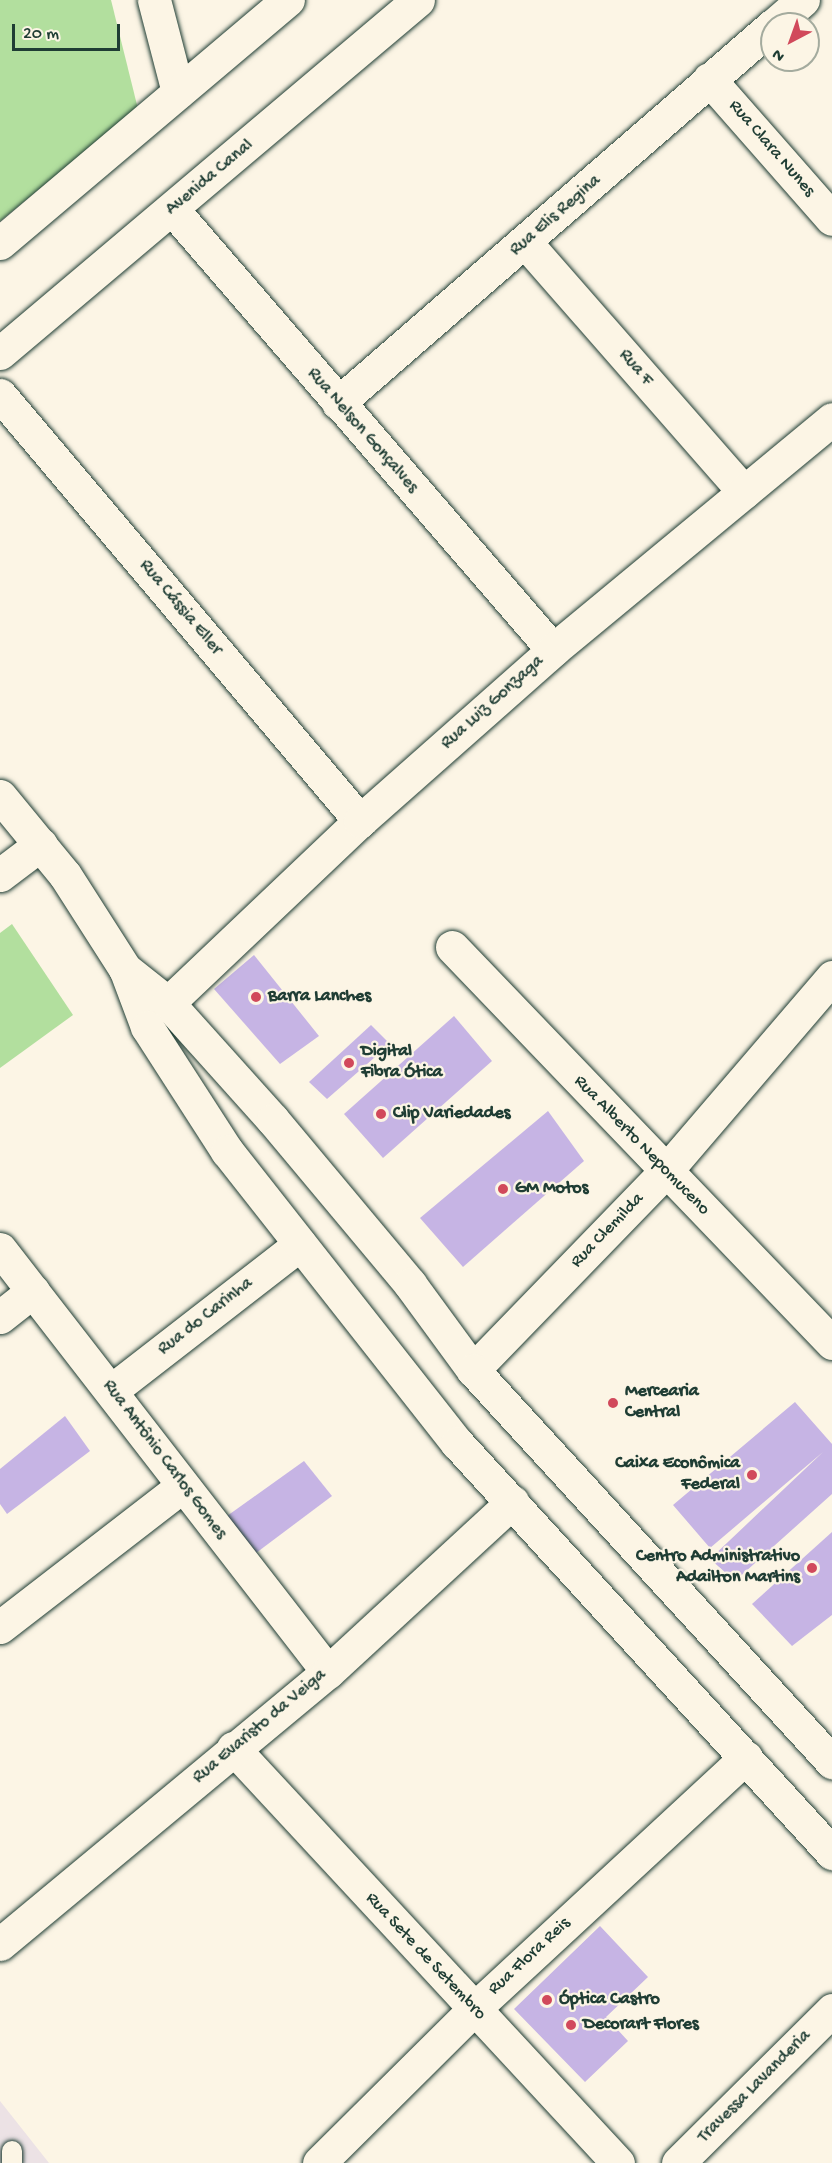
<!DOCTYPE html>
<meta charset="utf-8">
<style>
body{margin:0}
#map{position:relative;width:832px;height:2163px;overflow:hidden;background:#fcf5e5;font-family:"Gochi Hand",sans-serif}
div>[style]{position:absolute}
.built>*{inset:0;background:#ece2e5}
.green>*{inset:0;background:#b2df9e}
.building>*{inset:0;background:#c6b4e4}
.roads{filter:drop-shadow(0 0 2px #1f3d34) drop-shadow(0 0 2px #1f3d34)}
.service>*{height:20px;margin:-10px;padding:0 10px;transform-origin:10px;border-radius:10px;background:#fcf5e5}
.minor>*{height:33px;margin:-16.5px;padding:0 16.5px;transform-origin:16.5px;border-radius:16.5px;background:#fcf5e5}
.tertiary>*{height:33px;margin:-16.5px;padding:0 16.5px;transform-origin:16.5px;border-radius:16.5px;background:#fcf5e5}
.dots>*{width:16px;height:16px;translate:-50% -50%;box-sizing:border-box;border:3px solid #fcf5e5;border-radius:50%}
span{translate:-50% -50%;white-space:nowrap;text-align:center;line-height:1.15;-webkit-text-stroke:4.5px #fcf5e5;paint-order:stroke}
.street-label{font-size:18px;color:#1f3d34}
.poi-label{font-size:18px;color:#1f3d34;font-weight:700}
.left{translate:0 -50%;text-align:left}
.right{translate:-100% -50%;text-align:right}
.north{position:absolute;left:760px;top:12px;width:60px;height:60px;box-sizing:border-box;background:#fcf5e5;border:2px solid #a4ab9e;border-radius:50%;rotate:221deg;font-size:16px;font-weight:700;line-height:24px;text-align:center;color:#1f3d34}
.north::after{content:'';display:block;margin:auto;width:21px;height:27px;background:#d1495b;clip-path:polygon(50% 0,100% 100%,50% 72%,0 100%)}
.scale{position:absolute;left:12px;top:24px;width:108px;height:27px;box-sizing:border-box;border:3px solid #1f3d34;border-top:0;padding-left:8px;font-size:18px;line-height:21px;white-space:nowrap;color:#1f3d34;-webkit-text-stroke:4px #fcf5e5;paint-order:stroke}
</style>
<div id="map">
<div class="built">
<div style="clip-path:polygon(0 2101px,49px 2163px,0 2163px)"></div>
</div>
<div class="green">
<div style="clip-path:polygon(0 0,111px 0,138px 109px,0 221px)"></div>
<div style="clip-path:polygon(12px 924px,73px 1015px,0 1068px,0 933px)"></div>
</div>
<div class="building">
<div style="clip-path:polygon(254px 955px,319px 1036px,280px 1064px,214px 989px)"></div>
<div style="clip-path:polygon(454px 1016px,492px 1061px,383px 1158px,344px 1114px)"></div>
<div style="clip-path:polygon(371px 1025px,390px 1044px,327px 1099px,309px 1082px)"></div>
<div style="clip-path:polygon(548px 1111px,584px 1161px,463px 1267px,420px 1218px)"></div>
<div style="clip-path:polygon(795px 1402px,832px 1444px,832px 1494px,735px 1581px,710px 1559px,823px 1452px,710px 1548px,673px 1505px)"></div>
<div style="clip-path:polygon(65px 1416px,90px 1451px,7px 1514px,0 1504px,0 1469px)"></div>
<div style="clip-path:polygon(304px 1461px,332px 1496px,256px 1553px,227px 1516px)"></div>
<div style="clip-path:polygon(832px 1532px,832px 1615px,792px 1646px,752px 1604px)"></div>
<div style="clip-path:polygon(600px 1926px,648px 1977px,606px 2017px,628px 2041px,585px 2082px,514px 2009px)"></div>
</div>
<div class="roads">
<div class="service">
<div style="left:12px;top:2163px;width:12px;rotate:-90deg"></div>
</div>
<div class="minor">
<div style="left:154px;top:0;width:95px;rotate:75.4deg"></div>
<div style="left:775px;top:24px;width:37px;rotate:-41deg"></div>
<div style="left:709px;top:79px;width:186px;rotate:48.7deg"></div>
<div style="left:173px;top:210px;width:581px;rotate:49.18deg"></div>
<div style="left:0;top:243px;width:377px;rotate:-40.2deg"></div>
<div style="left:526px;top:243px;width:331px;rotate:48.8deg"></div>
<div style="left:0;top:353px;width:547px;rotate:-40.18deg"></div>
<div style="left:0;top:395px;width:558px;rotate:49.8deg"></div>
<div style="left:338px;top:403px;width:575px;rotate:-40.98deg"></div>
<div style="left:0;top:875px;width:51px;rotate:-37.1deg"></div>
<div style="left:452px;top:947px;width:549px;rotate:46.18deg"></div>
<div style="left:168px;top:1003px;width:265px;rotate:-43.5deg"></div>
<div style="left:360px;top:821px;width:258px;rotate:-41.5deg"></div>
<div style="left:553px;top:650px;width:362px;rotate:-39.6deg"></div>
<div style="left:0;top:1249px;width:535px;rotate:52.21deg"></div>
<div style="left:0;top:1317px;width:42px;rotate:-38.2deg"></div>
<div style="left:473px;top:1370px;width:276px;rotate:-45.9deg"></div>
<div style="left:665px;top:1172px;width:257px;rotate:-49.4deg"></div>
<div style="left:112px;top:1390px;width:238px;rotate:-37.8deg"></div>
<div style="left:0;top:1627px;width:229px;rotate:-37.7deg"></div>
<div style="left:233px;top:1748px;width:566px;rotate:47.15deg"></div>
<div style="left:0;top:1944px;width:426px;rotate:-39.7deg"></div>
<div style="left:328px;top:1672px;width:251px;rotate:-42.7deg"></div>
<div style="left:319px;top:2163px;width:217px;rotate:-44.8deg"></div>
<div style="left:473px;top:2010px;width:372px;rotate:-42.8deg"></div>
<div style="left:678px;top:2163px;width:217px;rotate:-44.8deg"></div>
</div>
<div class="tertiary">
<div style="left:0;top:796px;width:102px;rotate:50.6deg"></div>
<div style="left:65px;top:875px;width:112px;rotate:57.4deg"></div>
<div style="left:125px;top:969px;width:55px;rotate:38.3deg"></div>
<div style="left:168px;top:1003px;width:157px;rotate:48.1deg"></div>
<div style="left:273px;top:1120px;width:214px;rotate:50.1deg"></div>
<div style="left:410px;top:1284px;width:107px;rotate:53.8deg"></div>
<div style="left:473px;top:1370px;width:532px;rotate:47.52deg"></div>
<div style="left:126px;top:971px;width:60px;rotate:69.4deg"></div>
<div style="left:147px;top:1027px;width:148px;rotate:57.2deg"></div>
<div style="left:227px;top:1151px;width:372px;rotate:51.8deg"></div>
<div style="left:457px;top:1443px;width:556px;rotate:47.55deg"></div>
</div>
</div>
<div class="dots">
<div style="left:256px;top:997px;background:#d1495b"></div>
<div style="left:349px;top:1063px;background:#d1495b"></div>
<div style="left:381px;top:1114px;background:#d1495b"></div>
<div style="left:503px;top:1189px;background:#d1495b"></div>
<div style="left:613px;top:1403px;background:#d1495b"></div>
<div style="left:752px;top:1475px;background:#d1495b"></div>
<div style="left:812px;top:1568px;background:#d1495b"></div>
<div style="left:547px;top:2000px;background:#d1495b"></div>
<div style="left:571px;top:2025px;background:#d1495b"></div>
</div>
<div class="street-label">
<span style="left:771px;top:149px;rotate:49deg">Rua Clara Nunes</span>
<span style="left:210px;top:178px;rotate:-40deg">Avenida Canal</span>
<span style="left:556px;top:216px;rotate:-41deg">Rua Elis Regina</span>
<span style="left:635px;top:368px;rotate:49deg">Rua F</span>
<span style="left:362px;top:431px;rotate:49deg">Rua Nelson Gonçalves</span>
<span style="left:180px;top:608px;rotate:50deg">Rua Cássia Eller</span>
<span style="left:493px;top:703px;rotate:-42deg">Rua Luiz Gonzaga</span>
<span style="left:641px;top:1146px;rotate:46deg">Rua Alberto Nepomuceno</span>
<span style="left:608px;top:1231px;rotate:-46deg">Rua Clemilda</span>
<span style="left:206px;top:1317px;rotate:-38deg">Rua do Carinha</span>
<span style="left:164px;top:1460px;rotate:53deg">Rua Antônio Carlos Gomes</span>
<span style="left:260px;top:1727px;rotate:-40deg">Rua Evaristo da Veiga</span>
<span style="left:425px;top:1957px;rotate:47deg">Rua Sete de Setembro</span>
<span style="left:530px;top:1957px;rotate:-43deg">Rua Flora Reis</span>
<span style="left:755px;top:2087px;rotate:-45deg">Travessa Lavanderia</span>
</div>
<div class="poi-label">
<span class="left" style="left:268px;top:997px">Barra Lanches</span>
<span class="left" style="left:361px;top:1063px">Digital<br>Fibra Ótica</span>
<span class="left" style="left:393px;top:1114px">Clip Variedades</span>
<span class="left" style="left:515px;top:1189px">GM Motos</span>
<span class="left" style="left:625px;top:1403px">Mercearia<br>Central</span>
<span class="right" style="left:740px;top:1475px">Caixa Econômica<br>Federal</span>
<span class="right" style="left:800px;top:1568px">Centro Administrativo<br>Adailton Martins</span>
<span class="left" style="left:559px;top:2000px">Óptica Castro</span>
<span class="left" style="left:583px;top:2025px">Decorart Flores</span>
</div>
<div class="north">N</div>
<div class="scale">20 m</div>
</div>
